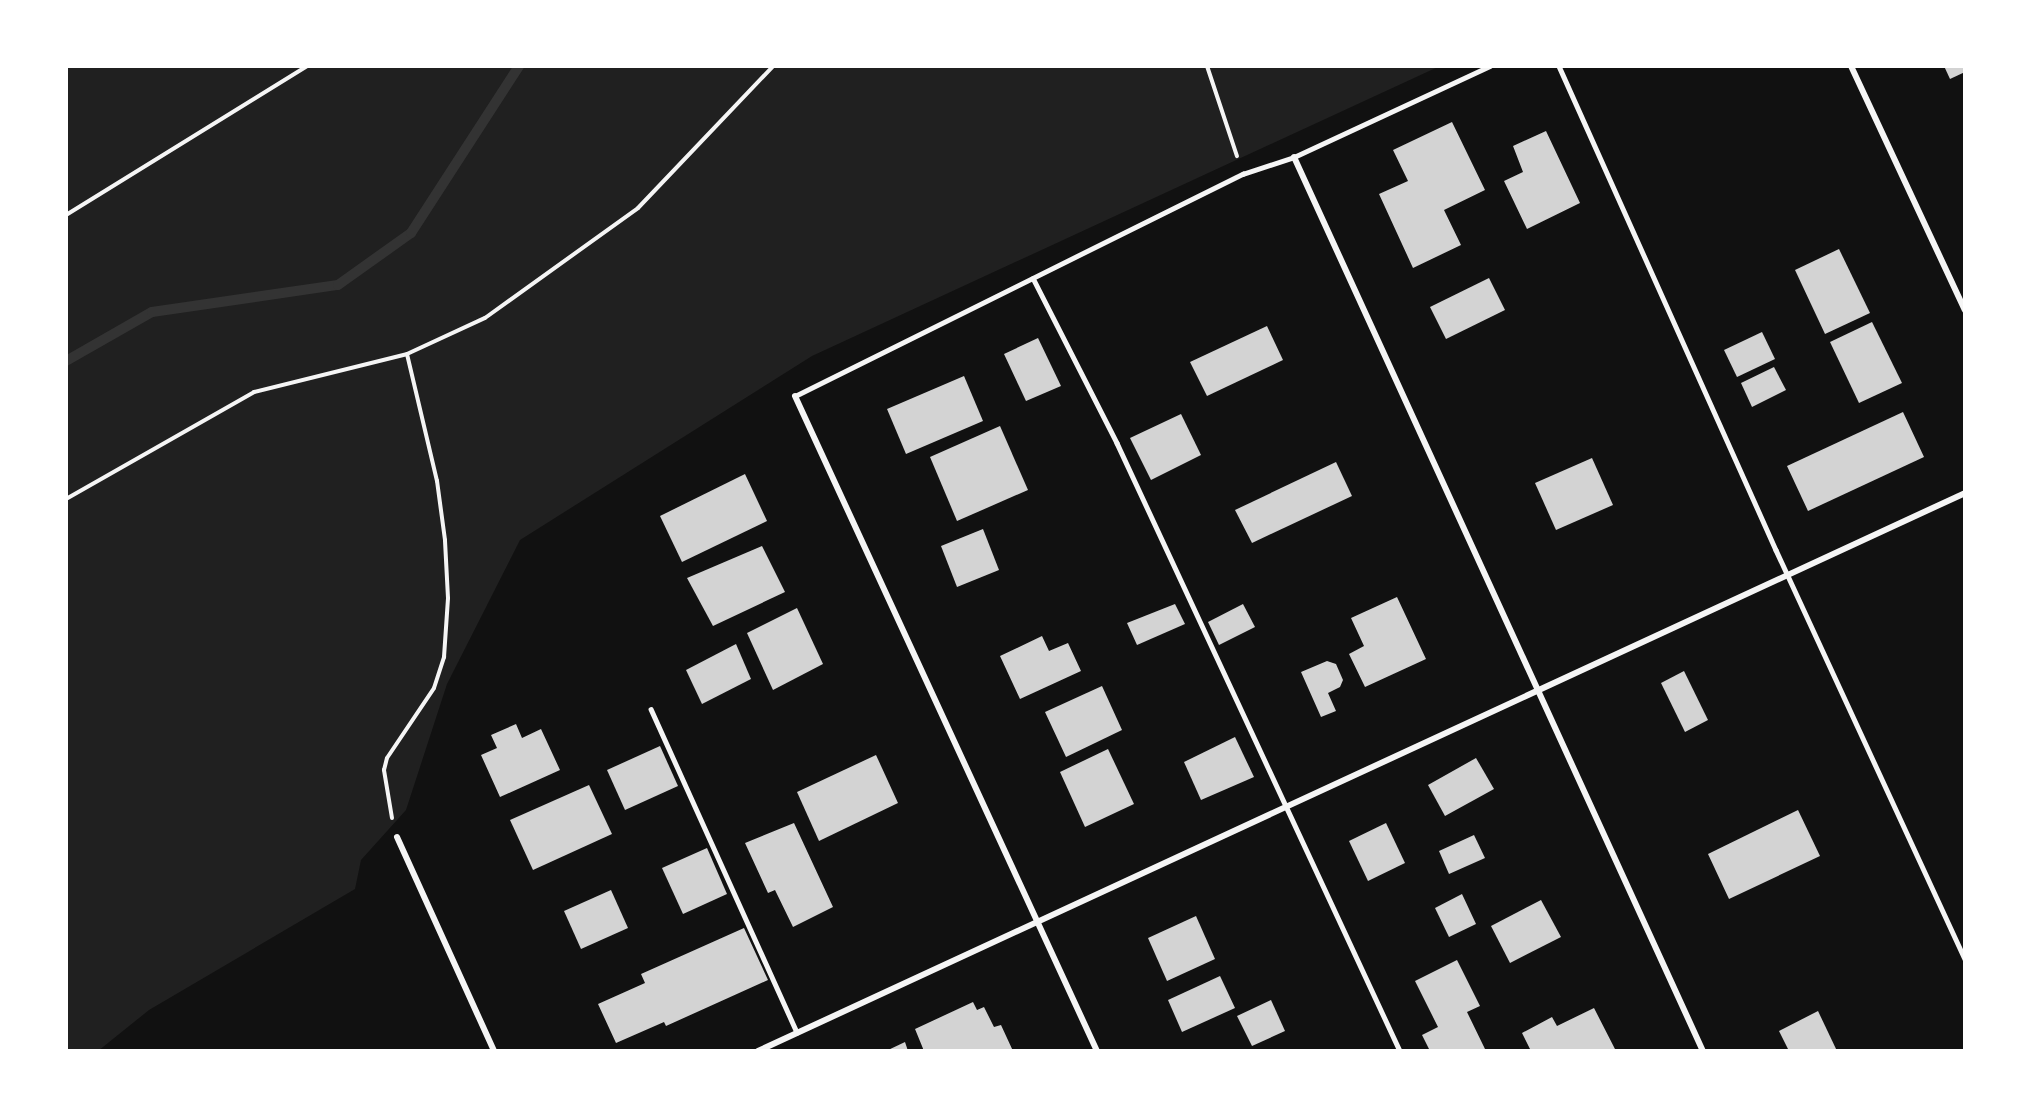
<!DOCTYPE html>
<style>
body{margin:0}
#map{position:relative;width:2031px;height:1117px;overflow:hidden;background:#111;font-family:Quicksand,sans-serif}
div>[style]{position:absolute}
.green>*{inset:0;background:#202020}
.stream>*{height:10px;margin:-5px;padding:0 5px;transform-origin:5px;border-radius:5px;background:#333}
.building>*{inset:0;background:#d3d3d3}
.path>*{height:4px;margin:-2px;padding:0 2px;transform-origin:2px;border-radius:2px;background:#f5f5f5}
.service>*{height:4.5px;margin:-2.25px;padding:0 2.25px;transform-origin:2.25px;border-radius:2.25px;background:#f5f5f5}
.minor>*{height:6px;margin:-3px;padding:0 3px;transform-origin:3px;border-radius:3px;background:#f5f5f5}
span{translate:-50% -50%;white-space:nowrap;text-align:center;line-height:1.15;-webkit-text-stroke:4.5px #fff;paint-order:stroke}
.frame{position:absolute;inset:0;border:68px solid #fff;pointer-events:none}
</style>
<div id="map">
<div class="green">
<div style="clip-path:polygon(66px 66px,1440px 66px,812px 356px,520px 540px,447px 684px,406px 810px,361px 860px,355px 889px,149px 1010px,98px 1051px,66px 1051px)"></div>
</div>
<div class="stream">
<div style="left:66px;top:361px;width:99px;rotate:-29.7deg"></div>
<div style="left:152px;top:312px;width:188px;rotate:-8.3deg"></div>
<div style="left:338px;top:285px;width:90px;rotate:-35.5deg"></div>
<div style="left:411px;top:233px;width:199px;rotate:-57.1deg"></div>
</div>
<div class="building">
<div style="clip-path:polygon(1944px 66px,1965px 66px,1965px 72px,1950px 79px)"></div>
<div style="clip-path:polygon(1452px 122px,1485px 190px,1444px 210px,1461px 245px,1413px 268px,1379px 194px,1408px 181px,1393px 150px)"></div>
<div style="clip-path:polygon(1546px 131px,1580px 203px,1527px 229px,1504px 181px,1523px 172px,1513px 146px)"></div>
<div style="clip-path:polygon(1839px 249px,1870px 313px,1825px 334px,1795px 270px)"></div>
<div style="clip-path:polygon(1489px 278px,1505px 310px,1446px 339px,1430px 307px)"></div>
<div style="clip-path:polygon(1872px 322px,1902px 383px,1859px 403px,1830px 342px)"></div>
<div style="clip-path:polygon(1267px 326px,1283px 360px,1207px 396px,1190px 362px)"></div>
<div style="clip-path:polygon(1762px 332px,1775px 359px,1737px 377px,1724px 350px)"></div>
<div style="clip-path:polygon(1038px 338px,1061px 386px,1026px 401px,1004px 354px)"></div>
<div style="clip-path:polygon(1774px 367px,1786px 390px,1752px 407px,1741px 383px)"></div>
<div style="clip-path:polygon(964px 376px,983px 421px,906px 454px,887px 409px)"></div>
<div style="clip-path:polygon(1903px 412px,1924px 457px,1808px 511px,1787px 466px)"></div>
<div style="clip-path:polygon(1181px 414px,1201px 455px,1151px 480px,1130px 438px)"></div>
<div style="clip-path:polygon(1000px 426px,1028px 490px,957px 521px,930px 457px)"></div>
<div style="clip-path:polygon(1592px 458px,1613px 505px,1556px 530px,1535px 483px)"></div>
<div style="clip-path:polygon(1336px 462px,1352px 496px,1252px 543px,1235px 510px)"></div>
<div style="clip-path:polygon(745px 474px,767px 521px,682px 562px,660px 516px)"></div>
<div style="clip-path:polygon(983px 529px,999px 570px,957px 587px,941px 546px)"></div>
<div style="clip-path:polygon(762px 546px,785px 592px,713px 626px,687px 578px)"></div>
<div style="clip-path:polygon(1397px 597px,1426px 659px,1365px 687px,1349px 654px,1364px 646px,1351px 618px)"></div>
<div style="clip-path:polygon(1175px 604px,1185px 624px,1137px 645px,1127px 623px)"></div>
<div style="clip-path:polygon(1243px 604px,1255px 627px,1219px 645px,1208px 622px)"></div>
<div style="clip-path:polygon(797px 608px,823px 664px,773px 690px,747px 633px)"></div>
<div style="clip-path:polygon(1042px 636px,1049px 651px,1068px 643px,1081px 671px,1020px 699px,1000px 656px)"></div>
<div style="clip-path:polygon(736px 644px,751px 679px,702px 704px,686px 670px)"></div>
<div style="clip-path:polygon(1327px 661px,1336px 664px,1343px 680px,1340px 687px,1328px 693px,1336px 711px,1321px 717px,1301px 672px)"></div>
<div style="clip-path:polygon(1684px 671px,1708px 720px,1685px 732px,1661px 683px)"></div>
<div style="clip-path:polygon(1102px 686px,1122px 730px,1066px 757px,1045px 712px)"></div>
<div style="clip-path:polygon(516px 724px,522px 738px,541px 729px,560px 770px,500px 797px,481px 755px,497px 748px,491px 735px)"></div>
<div style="clip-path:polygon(1235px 737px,1254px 777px,1201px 800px,1184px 762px)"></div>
<div style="clip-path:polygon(660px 746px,678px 786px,625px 810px,607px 770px)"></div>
<div style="clip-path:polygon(1108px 749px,1134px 804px,1085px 827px,1060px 772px)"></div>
<div style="clip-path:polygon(876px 755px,898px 803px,819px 841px,797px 792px)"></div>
<div style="clip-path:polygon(1476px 758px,1494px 789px,1445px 816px,1428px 785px)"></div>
<div style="clip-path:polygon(589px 785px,612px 834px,533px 870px,510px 820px)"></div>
<div style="clip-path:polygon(1798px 810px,1820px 856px,1729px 899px,1708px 854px)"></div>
<div style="clip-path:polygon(794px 823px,833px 907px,793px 927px,775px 890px,768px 893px,745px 843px)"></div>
<div style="clip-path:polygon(1386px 823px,1405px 863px,1368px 881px,1349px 841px)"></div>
<div style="clip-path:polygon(1474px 835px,1485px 858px,1449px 874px,1439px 851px)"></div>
<div style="clip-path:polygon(707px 848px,727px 894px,683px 914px,662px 868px)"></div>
<div style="clip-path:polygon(611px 890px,628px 928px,581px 949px,564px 911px)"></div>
<div style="clip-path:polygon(1462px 894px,1476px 924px,1449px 937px,1435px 908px)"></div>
<div style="clip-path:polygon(1541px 900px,1561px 937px,1510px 963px,1491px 926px)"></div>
<div style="clip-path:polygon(1196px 916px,1215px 959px,1167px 981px,1148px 938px)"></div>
<div style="clip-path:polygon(744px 928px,768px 980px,666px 1026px,664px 1022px,616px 1043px,598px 1004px,645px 983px,641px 974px)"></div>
<div style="clip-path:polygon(1457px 960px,1480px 1006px,1467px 1012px,1485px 1049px,1430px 1051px,1422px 1035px,1438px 1027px,1415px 981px)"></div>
<div style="clip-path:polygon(1220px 976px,1235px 1008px,1182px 1032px,1168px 1000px)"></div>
<div style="clip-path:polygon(1271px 1000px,1285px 1031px,1252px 1046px,1237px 1016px)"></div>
<div style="clip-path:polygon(973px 1002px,977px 1010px,984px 1007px,994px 1027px,1001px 1025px,1013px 1051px,924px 1051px,915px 1029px)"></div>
<div style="clip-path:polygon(1594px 1008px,1616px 1051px,1531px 1051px,1522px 1033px,1552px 1017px,1557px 1026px)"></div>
<div style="clip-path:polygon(1818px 1011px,1837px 1051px,1789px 1051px,1779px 1031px)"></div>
<div style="clip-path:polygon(905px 1042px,908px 1051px,886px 1051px)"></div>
</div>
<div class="path">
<div style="left:1207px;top:66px;width:95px;rotate:71.6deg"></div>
<div style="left:66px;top:215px;width:283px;rotate:-31.7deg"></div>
<div style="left:66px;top:499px;width:216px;rotate:-29.6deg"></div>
<div style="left:254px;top:392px;width:158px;rotate:-13.9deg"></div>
<div style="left:407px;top:354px;width:86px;rotate:-24.8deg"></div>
<div style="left:485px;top:318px;width:188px;rotate:-35.7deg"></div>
<div style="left:638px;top:208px;width:196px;rotate:-46.4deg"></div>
<div style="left:392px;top:818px;width:49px;rotate:-99.5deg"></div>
<div style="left:384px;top:770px;width:12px;rotate:-76deg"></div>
<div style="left:387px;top:758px;width:84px;rotate:-56.1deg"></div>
<div style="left:434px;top:688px;width:33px;rotate:-72deg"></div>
<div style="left:444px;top:657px;width:59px;rotate:-86.1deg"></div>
<div style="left:448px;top:598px;width:58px;rotate:-93deg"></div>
<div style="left:445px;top:540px;width:60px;rotate:-97.7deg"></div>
<div style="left:437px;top:481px;width:130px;rotate:-103.3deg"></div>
</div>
<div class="service">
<div style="left:1559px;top:66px;width:530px;rotate:65.85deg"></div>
<div style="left:1776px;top:550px;width:451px;rotate:65.2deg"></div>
<div style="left:1033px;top:278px;width:185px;rotate:63deg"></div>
<div style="left:1117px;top:443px;width:671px;rotate:65.04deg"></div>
<div style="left:795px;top:396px;width:500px;rotate:-26.4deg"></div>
<div style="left:1243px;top:174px;width:54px;rotate:-18.4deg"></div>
<div style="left:1294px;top:157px;width:216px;rotate:-24.9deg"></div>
<div style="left:651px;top:709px;width:355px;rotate:65.7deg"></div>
</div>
<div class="minor">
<div style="left:1851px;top:66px;width:269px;rotate:65deg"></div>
<div style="left:1294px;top:157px;width:983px;rotate:65.42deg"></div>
<div style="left:795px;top:396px;width:721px;rotate:65.25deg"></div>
<div style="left:397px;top:837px;width:235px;rotate:65.6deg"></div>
<div style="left:758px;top:1051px;width:1330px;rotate:-24.81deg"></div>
</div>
<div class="frame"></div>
</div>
